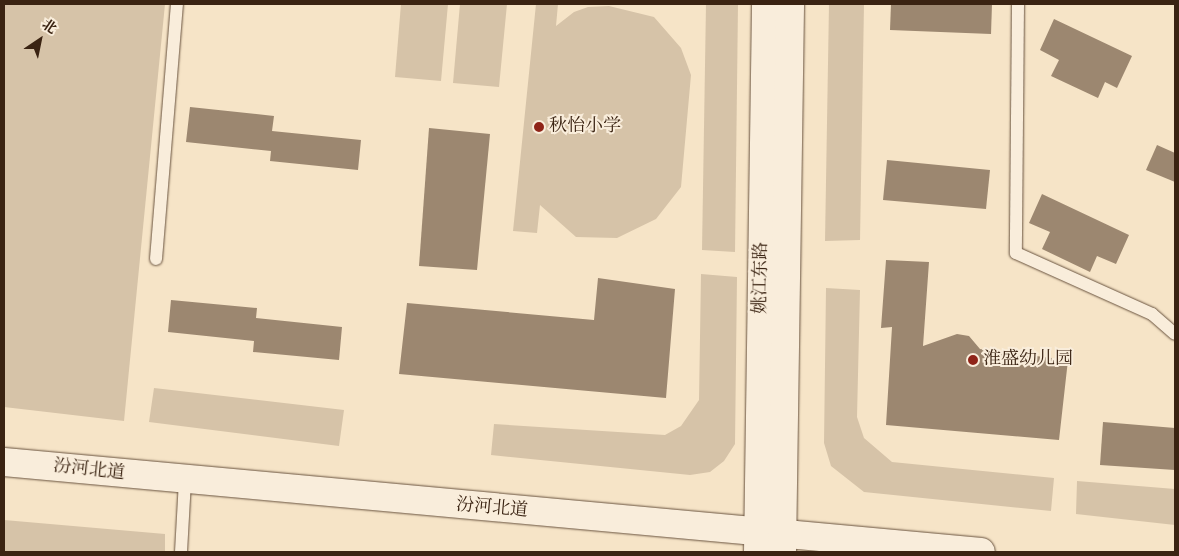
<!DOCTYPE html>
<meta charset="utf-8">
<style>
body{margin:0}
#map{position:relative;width:1179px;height:556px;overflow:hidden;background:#f6e4c7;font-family:Vollkorn,"Noto Serif SC",serif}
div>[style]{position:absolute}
.green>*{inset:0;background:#d6c3a8}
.building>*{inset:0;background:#9c8770}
.roads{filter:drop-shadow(0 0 1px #69533f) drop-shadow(0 0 1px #69533f)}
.lane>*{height:12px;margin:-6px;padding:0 6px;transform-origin:6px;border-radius:6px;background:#f9eddb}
.secondary>*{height:28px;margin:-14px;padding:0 14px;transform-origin:14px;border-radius:14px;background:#f9eddb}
.dots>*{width:14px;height:14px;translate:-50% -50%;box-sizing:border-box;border:2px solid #f9eddb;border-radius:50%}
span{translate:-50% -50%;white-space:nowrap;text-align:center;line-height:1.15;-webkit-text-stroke:4px #f9eddb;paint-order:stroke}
.poi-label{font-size:18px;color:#3a2312}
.left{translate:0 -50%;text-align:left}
.street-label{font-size:18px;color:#3a2312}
.frame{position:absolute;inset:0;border:5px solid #3a2312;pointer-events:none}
.north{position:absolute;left:15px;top:15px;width:50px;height:50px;-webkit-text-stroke:4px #f9eddb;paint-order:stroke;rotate:34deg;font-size:14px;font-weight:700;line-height:20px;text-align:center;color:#3a2312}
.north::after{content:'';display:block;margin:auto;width:18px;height:22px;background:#3a2312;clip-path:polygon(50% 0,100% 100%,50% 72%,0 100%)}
</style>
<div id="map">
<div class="green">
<div style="clip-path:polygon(4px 4px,165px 4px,124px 421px,4px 407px)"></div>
<div style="clip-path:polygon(401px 4px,448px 4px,441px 81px,395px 77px)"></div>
<div style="clip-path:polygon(460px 4px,507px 4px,499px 87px,453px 83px)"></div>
<div style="clip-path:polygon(536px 4px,558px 4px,556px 26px,574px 12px,588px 7px,609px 6px,654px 17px,681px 48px,691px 75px,681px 187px,656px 219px,617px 238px,576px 237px,540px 205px,537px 233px,513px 231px)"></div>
<div style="clip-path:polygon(706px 4px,738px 4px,735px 252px,702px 250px)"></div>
<div style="clip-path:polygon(829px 4px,864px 4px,860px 240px,825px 241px)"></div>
<div style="clip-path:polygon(701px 274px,737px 277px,735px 444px,724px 461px,710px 472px,690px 475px,491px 455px,494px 424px,665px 435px,681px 426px,699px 400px)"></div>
<div style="clip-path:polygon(826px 288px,860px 290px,857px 417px,864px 438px,892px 462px,1054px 478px,1051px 511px,864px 492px,831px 466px,824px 443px)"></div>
<div style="clip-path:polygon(154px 388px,344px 410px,339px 446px,149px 422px)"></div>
<div style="clip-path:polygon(1077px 481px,1175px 489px,1175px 525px,1076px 514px)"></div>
<div style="clip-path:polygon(4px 520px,165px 534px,165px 552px,4px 552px)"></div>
</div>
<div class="building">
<div style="clip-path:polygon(891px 4px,992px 4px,991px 34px,890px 30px)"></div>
<div style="clip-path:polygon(1054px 19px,1132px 56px,1117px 88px,1105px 82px,1098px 98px,1051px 76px,1059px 60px,1040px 50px)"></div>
<div style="clip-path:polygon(190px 107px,274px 116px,272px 131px,361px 140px,358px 170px,270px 161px,271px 151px,186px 142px)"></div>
<div style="clip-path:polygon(429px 128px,490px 134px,477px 270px,419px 266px)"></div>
<div style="clip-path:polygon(1157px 145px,1175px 153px,1175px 182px,1146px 170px)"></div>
<div style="clip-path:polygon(887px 160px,990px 170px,986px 209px,883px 200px)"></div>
<div style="clip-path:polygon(1042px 194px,1129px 235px,1116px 264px,1097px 256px,1090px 272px,1042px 249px,1050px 232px,1029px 223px)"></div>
<div style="clip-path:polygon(886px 260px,929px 262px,923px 346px,957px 334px,969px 336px,980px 349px,1068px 360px,1059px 440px,886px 425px,892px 327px,881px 328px)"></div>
<div style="clip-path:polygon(598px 278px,675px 289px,666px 398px,399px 374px,407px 303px,594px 320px)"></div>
<div style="clip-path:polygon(171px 300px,257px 308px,256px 318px,342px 327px,339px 360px,253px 352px,254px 341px,168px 332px)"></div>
<div style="clip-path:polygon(1103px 422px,1175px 428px,1175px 470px,1100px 465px)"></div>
</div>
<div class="roads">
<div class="lane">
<div style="left:1018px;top:4px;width:249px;rotate:90.5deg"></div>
<div style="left:1016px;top:253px;width:149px;rotate:24.2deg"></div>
<div style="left:1152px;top:314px;width:30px;rotate:41deg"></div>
<div style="left:156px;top:259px;width:256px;rotate:-85.3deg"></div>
<div style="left:181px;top:552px;width:71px;rotate:-86.8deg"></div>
</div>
<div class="secondary">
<div style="left:4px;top:462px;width:981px;rotate:5.26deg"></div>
<div style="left:758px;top:552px;width:548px;rotate:-89.16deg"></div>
<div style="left:782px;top:552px;width:548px;rotate:-89.16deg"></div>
</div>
</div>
<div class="dots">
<div style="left:539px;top:127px;background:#8f2418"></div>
<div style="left:973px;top:360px;background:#8f2418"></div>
</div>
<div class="poi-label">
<span class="left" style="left:549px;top:127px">秋怡小学</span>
<span class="left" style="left:983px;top:360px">淮盛幼儿园</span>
</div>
<div class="street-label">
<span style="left:762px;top:278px;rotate:-89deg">姚江东路</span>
<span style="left:89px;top:471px;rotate:6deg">汾河北道</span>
<span style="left:492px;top:509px;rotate:5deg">汾河北道</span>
</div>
<div class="frame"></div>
<div class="north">北</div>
</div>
